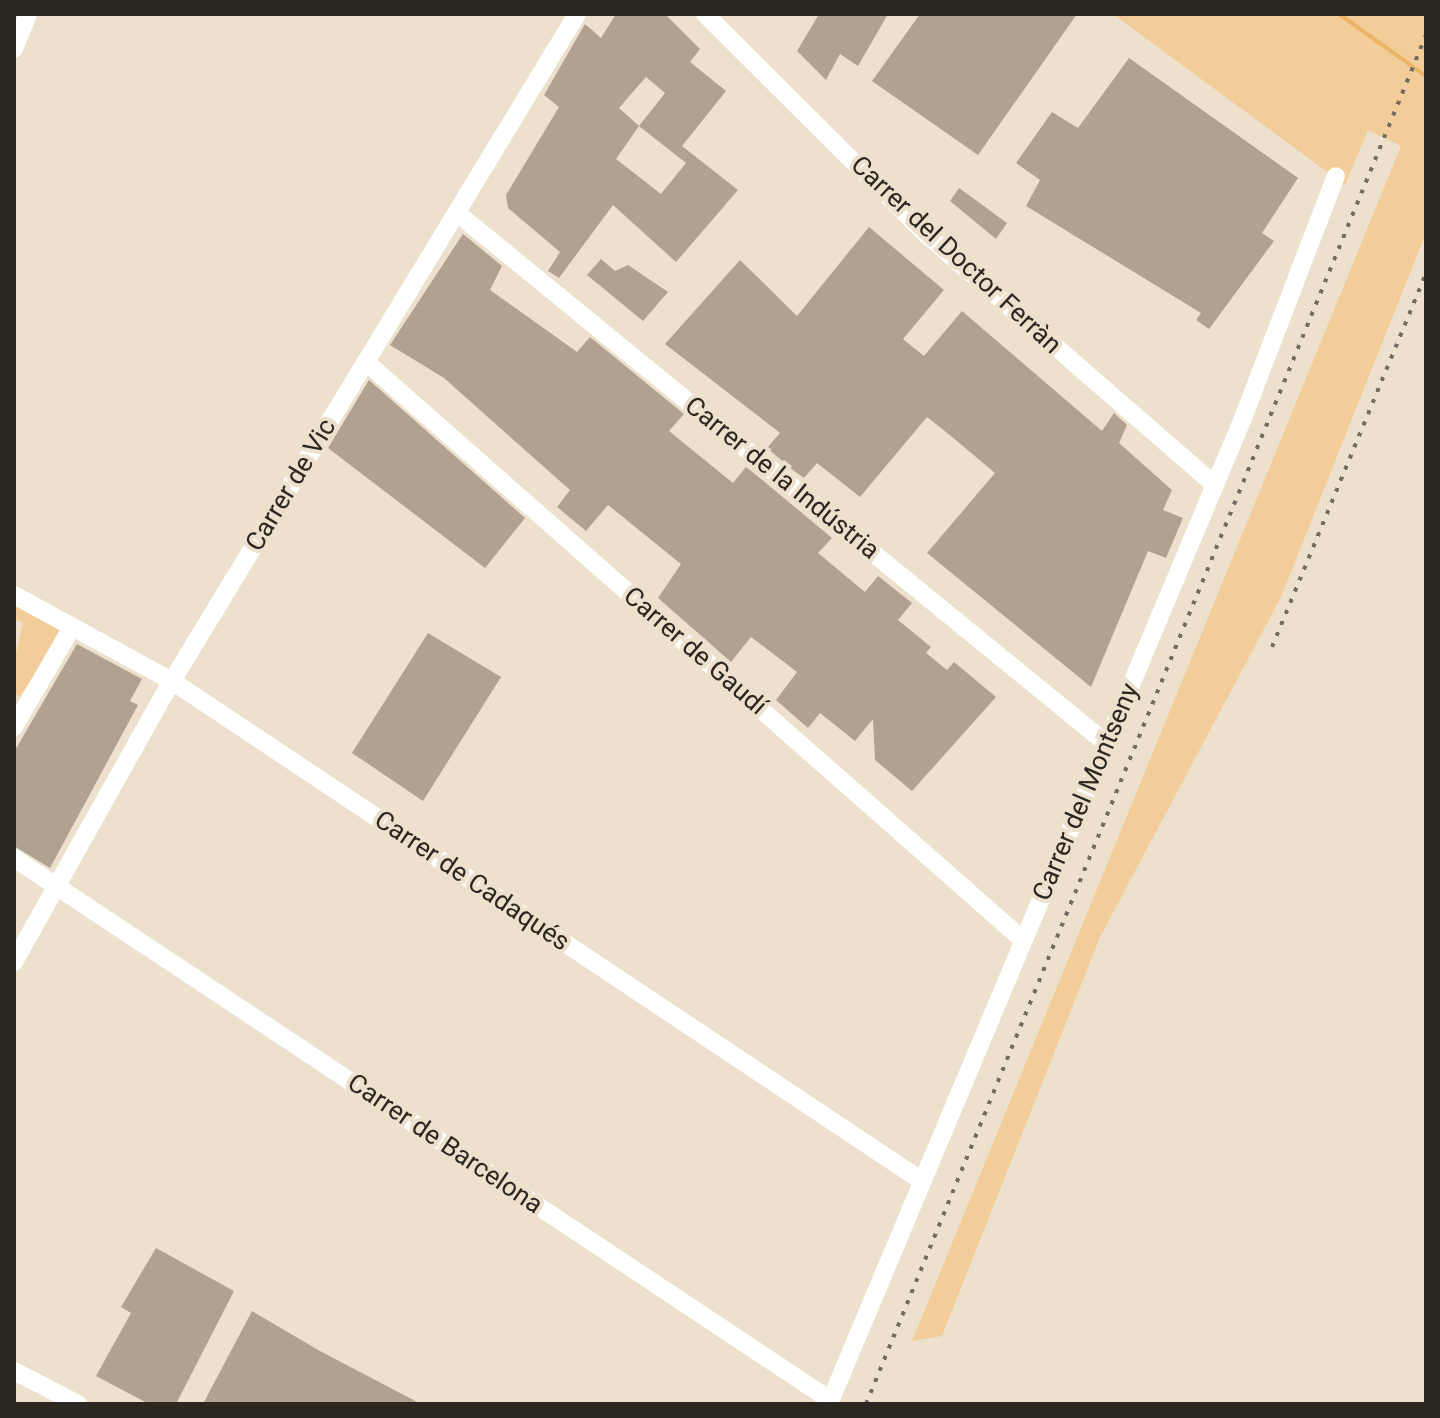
<!DOCTYPE html>
<meta charset="utf-8">
<style>
body{margin:0}
#map{position:relative;width:1440px;height:1418px;overflow:hidden;background:#ede0cd;font-family:Roboto,sans-serif}
div>[style]{position:absolute}
.green>*{inset:0;background:#f3cd99}
.stream>*{height:4px;margin:-2px;padding:0 2px;transform-origin:2px;border-radius:2px;background:#ecb566}
.building>*{inset:0;background:#afa291}
.minor>*{height:18px;margin:-9px;padding:0 9px;transform-origin:9px;border-radius:9px;background:#fff}
.rail>*{height:4px;margin-top:-2px;transform-origin:0;background:repeating-linear-gradient(90deg,#746c61 0 4px,transparent 0 12px)}
span{translate:-50% -50%;white-space:nowrap;text-align:center;line-height:1.15;-webkit-text-stroke:8px #ede0cd;paint-order:stroke}
.street-label{font-size:26px;color:#2b261f}
.frame{position:absolute;inset:0;border:16px solid #2b261f;pointer-events:none}
</style>
<div id="map">
<div class="green">
<div style="clip-path:polygon(1113px 14px,1426px 14px,1426px 233px,1281px 597px,1100px 937px,942px 1336px,912px 1341px,1401px 146px,1368px 130px,1345px 185px)"></div>
<div style="clip-path:polygon(14px 597px,69px 628px,20px 696px,14px 694px,14px 663px,23px 622px,14px 619px)"></div>
</div>
<div class="stream">
<div style="left:1339px;top:14px;width:107px;rotate:35.5deg"></div>
</div>
<div class="building">
<div style="clip-path:polygon(evenodd,616px 14px,665px 14px,700px 49px,690px 62px,726px 91px,682px 146px,738px 190px,676px 262px,613px 205px,559px 278px,548px 271px,560px 252px,508px 208px,506px 195px,559px 107px,544px 95px,585px 24px,601px 38px,616px 14px,646px 77px,665px 93px,639px 126px,619px 108px,646px 77px,616px 14px,639px 126px,686px 163px,661px 194px,616px 159px,639px 126px)"></div>
<div style="clip-path:polygon(819px 14px,888px 14px,858px 66px,840px 54px,826px 80px,797px 51px)"></div>
<div style="clip-path:polygon(920px 14px,1077px 14px,978px 155px,872px 81px)"></div>
<div style="clip-path:polygon(1129px 58px,1298px 178px,1262px 233px,1274px 241px,1209px 329px,1196px 320px,1201px 313px,1026px 206px,1040px 180px,1016px 163px,1052px 112px,1078px 128px)"></div>
<div style="clip-path:polygon(959px 188px,1007px 223px,996px 239px,950px 201px)"></div>
<div style="clip-path:polygon(869px 227px,944px 290px,903px 339px,924px 356px,962px 311px,1102px 431px,1114px 413px,1127px 425px,1119px 443px,1172px 490px,1163px 510px,1183px 518px,1166px 558px,1148px 551px,1091px 687px,927px 553px,995px 473px,951px 436px,927px 417px,860px 497px,817px 463px,804px 478px,793px 470px,767px 448px,780px 433px,665px 344px,740px 260px,797px 316px)"></div>
<div style="clip-path:polygon(463px 234px,502px 266px,490px 290px,577px 352px,590px 337px,684px 414px,669px 431px,733px 483px,746px 467px,755px 474px,832px 538px,818px 553px,865px 592px,878px 576px,912px 603px,898px 620px,931px 647px,926px 653px,947px 670px,954px 662px,996px 697px,912px 791px,875px 760px,873px 719px,855px 741px,820px 713px,808px 728px,776px 700px,797px 672px,751px 637px,731px 662px,658px 598px,681px 564px,608px 505px,586px 531px,557px 507px,570px 490px,444px 378px,390px 345px)"></div>
<div style="clip-path:polygon(601px 259px,615px 271px,628px 265px,668px 292px,643px 321px,587px 275px)"></div>
<div style="clip-path:polygon(369px 380px,525px 518px,485px 568px,328px 448px)"></div>
<div style="clip-path:polygon(428px 633px,501px 677px,423px 801px,352px 753px)"></div>
<div style="clip-path:polygon(77px 644px,142px 679px,130px 701px,138px 705px,50px 868px,14px 846px,14px 752px)"></div>
<div style="clip-path:polygon(156px 1248px,234px 1291px,176px 1404px,149px 1404px,96px 1376px,131px 1313px,121px 1307px)"></div>
<div style="clip-path:polygon(252px 1311px,320px 1351px,421px 1404px,203px 1404px)"></div>
</div>
<div class="minor">
<div style="left:705px;top:14px;width:312px;rotate:44.9deg"></div>
<div style="left:926px;top:234px;width:383px;rotate:41deg"></div>
<div style="left:14px;top:49px;width:38px;rotate:-68deg"></div>
<div style="left:457px;top:213px;width:839px;rotate:39.25deg"></div>
<div style="left:366px;top:362px;width:875px;rotate:41.34deg"></div>
<div style="left:14px;top:595px;width:180px;rotate:28.6deg"></div>
<div style="left:172px;top:681px;width:901px;rotate:33.69deg"></div>
<div style="left:14px;top:727px;width:116px;rotate:-59.9deg"></div>
<div style="left:14px;top:858px;width:980px;rotate:33.59deg"></div>
<div style="left:14px;top:962px;width:322px;rotate:-60.7deg"></div>
<div style="left:172px;top:681px;width:780px;rotate:-58.73deg"></div>
<div style="left:14px;top:1371px;width:72px;rotate:27.3deg"></div>
<div style="left:829px;top:1404px;width:1069px;rotate:-67.22deg"></div>
<div style="left:1243px;top:418px;width:259px;rotate:-69deg"></div>
</div>
<div class="rail">
<div style="left:1272px;top:647px;width:404px;rotate:-67.6deg"></div>
<div style="left:866px;top:1404px;width:1479px;rotate:-67.75deg"></div>
</div>
<div class="street-label">
<span style="left:956px;top:255px;rotate:43deg">Carrer del Doctor Ferràn</span>
<span style="left:782px;top:478px;rotate:39deg">Carrer de la Indústria</span>
<span style="left:291px;top:485px;rotate:-59deg">Carrer de Vic</span>
<span style="left:695px;top:651px;rotate:41deg">Carrer de Gaudí</span>
<span style="left:1086px;top:792px;rotate:-67deg">Carrer del Montseny</span>
<span style="left:472px;top:881px;rotate:34deg">Carrer de Cadaqués</span>
<span style="left:445px;top:1144px;rotate:34deg">Carrer de Barcelona</span>
</div>
<div class="frame"></div>
</div>
